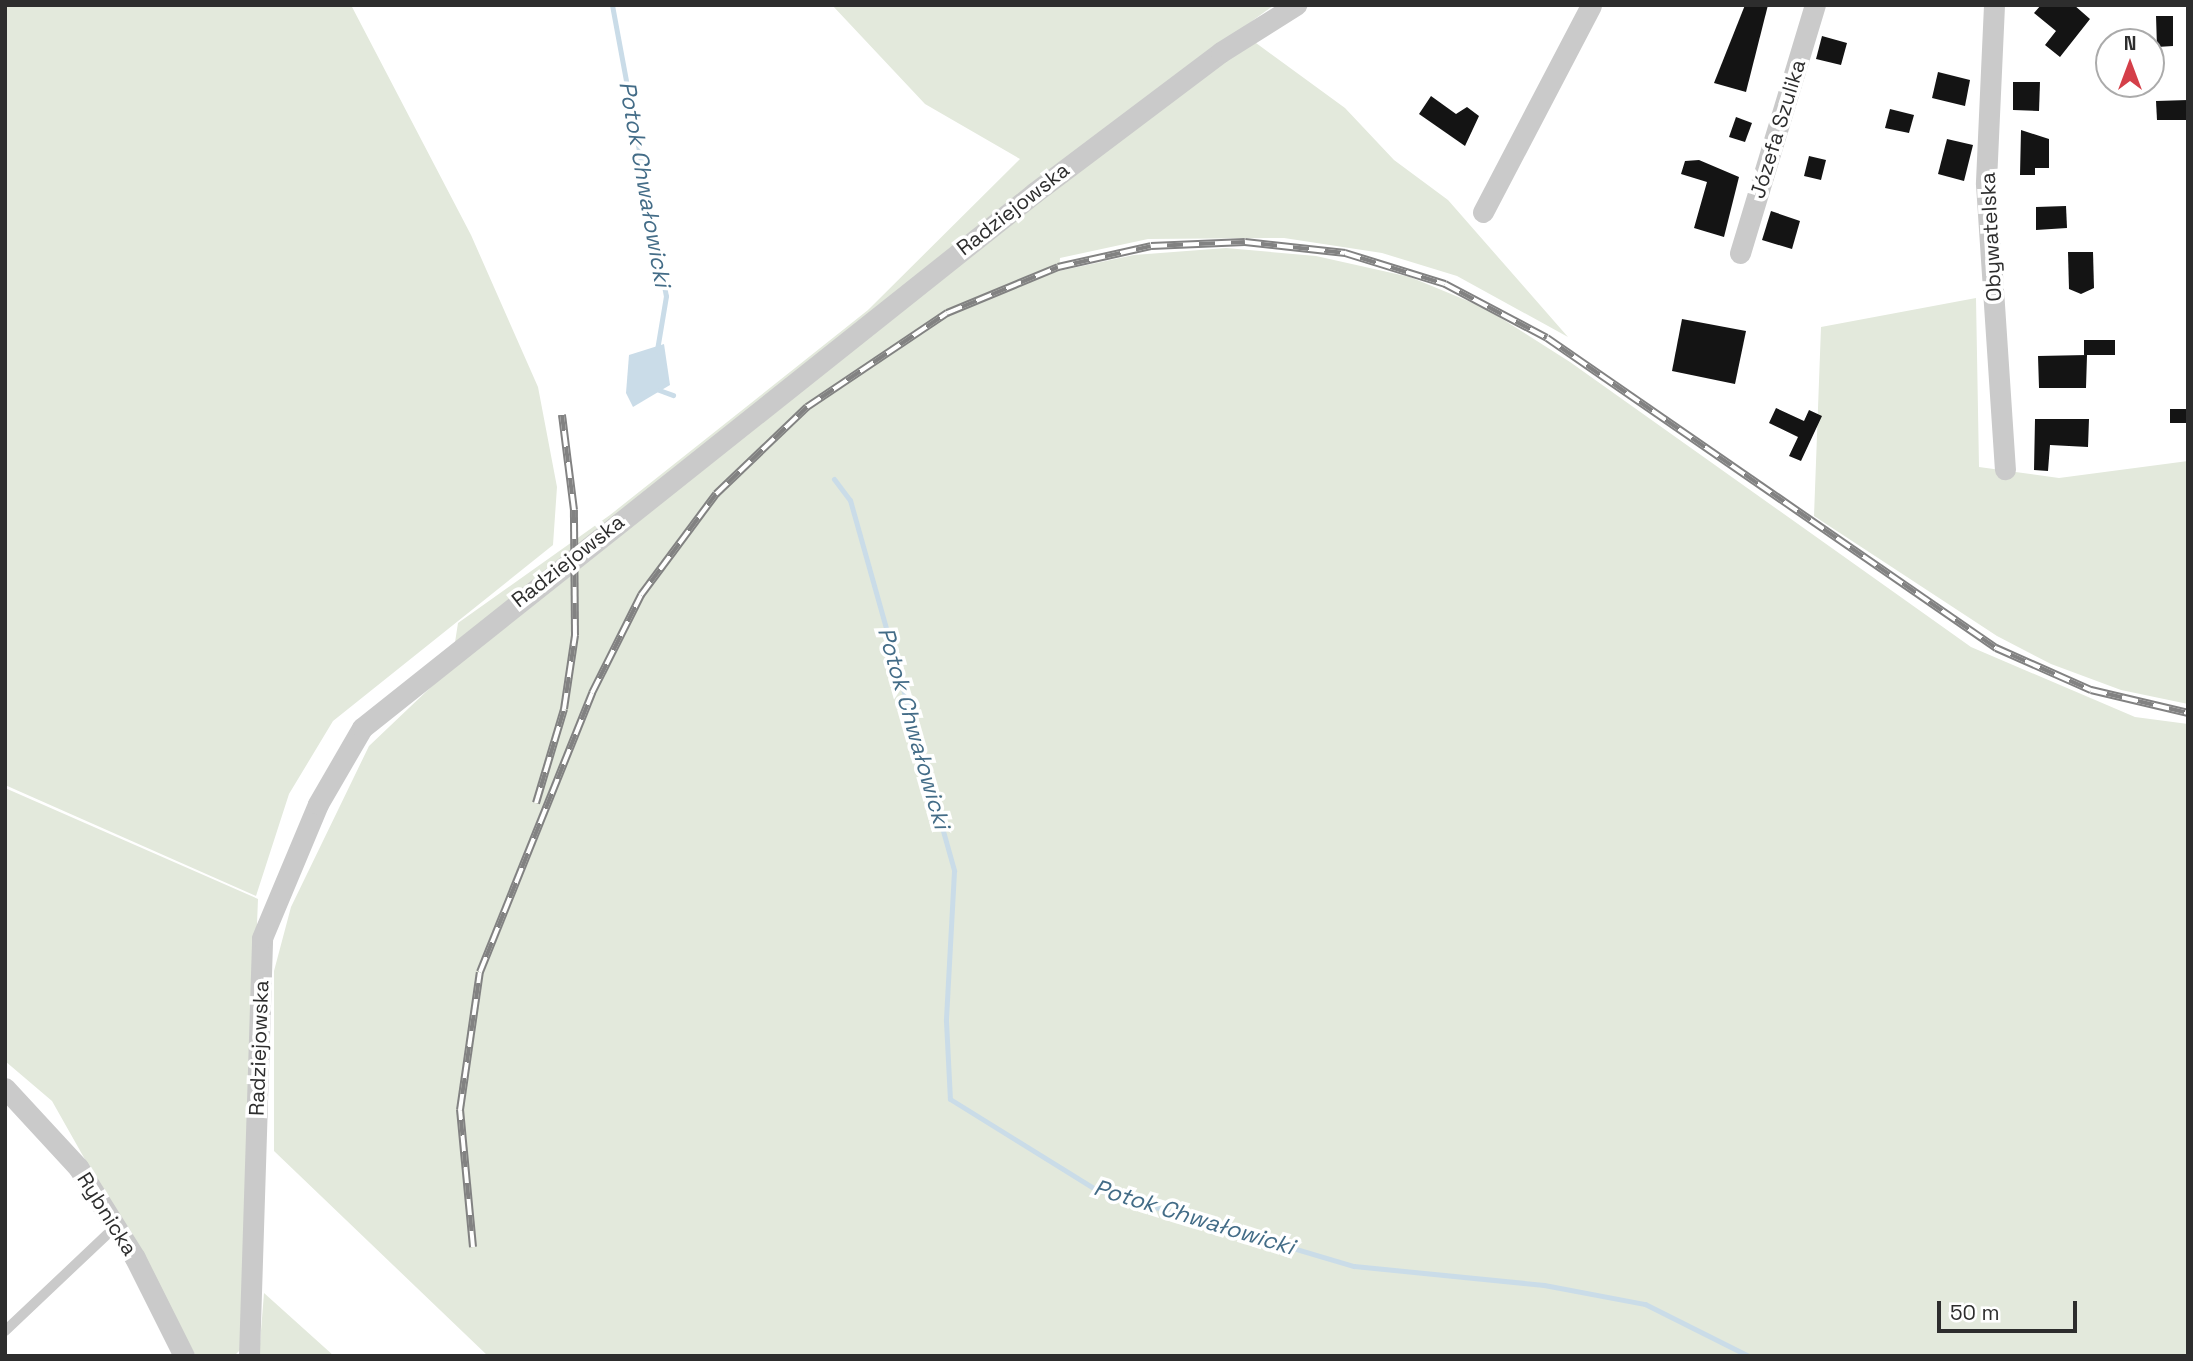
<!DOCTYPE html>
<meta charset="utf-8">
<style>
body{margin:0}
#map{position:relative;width:2193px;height:1361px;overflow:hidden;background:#fff;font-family:"Space Grotesk",sans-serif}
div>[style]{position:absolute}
.green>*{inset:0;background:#e3e9dc}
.water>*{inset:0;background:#cadce8}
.stream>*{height:5px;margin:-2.5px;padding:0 2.5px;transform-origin:2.5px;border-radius:2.5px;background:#cadce8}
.building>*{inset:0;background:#141414}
.lane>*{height:10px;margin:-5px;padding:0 5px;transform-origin:5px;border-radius:5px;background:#cacaca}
.street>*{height:21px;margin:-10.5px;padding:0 10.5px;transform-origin:10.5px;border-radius:10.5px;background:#cacaca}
.rail>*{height:8px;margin-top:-4px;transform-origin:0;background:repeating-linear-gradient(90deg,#fff 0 16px,#828282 0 32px);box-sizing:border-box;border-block:2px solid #828282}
span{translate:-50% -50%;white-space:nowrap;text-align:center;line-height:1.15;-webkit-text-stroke:7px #fff;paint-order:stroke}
.street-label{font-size:21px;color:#2d2d2d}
.water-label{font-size:23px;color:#436c87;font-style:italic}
.frame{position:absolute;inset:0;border:7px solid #2d2d2d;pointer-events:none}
.north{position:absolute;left:2095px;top:28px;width:70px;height:70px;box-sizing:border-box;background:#fff;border:2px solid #ababab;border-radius:50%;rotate:0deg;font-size:19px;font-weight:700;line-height:28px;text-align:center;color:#2d2d2d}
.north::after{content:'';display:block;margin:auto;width:24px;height:32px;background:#d43f49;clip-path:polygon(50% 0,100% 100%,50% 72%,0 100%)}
.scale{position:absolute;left:1937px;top:1301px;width:140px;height:32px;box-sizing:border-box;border:4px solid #2d2d2d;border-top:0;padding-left:9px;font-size:21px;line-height:24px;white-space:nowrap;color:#2d2d2d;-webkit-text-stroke:5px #fff;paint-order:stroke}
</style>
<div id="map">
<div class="green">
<div style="clip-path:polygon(5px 5px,351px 5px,471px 235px,538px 387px,557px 487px,553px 545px,333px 721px,289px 794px,256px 896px,5px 785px)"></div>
<div style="clip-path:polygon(832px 5px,1274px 5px,1244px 27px,1256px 43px,1345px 108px,1394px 160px,1448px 200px,1568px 337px,1457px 276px,1382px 253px,1284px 238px,1148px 239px,1060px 258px,1059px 271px,1134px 255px,1226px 248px,1316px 256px,1410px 277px,1485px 308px,1570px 362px,1971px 647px,2135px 717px,2188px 724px,2188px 1356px,488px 1356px,274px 1151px,274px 971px,291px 907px,369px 746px,451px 668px,458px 623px,610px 515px,868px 310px,1020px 159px,925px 104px)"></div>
<div style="clip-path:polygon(1976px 298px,1979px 467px,2059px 478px,2188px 461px,2188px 704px,2121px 690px,2051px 664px,1997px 636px,1814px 516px,1821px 327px)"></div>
<div style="clip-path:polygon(5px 788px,258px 899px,240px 1350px,234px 1356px,196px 1356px,52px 1101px,5px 1061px)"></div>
<div style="clip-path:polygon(264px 1293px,334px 1356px,259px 1356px)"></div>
</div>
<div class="water">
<div style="clip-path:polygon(664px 344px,670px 385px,633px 407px,626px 393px,629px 355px)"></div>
</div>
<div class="stream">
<div style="left:612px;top:5px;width:296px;rotate:79.5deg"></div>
<div style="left:666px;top:296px;width:55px;rotate:99.5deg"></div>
<div style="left:659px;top:390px;width:15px;rotate:20deg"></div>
<div style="left:834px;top:479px;width:26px;rotate:53deg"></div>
<div style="left:850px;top:500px;width:385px;rotate:74.3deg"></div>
<div style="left:954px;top:871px;width:150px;rotate:93.1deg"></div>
<div style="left:946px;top:1021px;width:78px;rotate:87.1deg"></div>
<div style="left:950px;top:1099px;width:171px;rotate:31.8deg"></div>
<div style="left:1095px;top:1189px;width:270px;rotate:16.6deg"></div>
<div style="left:1354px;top:1266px;width:191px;rotate:5.7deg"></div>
<div style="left:1544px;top:1285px;width:103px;rotate:10.7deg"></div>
<div style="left:1645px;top:1304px;width:116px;rotate:26.6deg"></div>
</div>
<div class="building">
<div style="clip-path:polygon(1745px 5px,1768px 5px,1746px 92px,1714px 83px)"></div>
<div style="clip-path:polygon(2041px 5px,2074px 5px,2090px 19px,2060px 57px,2045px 45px,2056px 31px,2034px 13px)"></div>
<div style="clip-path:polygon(2156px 16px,2173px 16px,2173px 46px,2157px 47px)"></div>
<div style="clip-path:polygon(1822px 36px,1847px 43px,1841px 65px,1816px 59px)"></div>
<div style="clip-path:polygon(1938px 72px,1970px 80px,1965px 106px,1932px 98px)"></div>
<div style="clip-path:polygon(2013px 82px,2040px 82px,2039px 111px,2013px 110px)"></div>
<div style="clip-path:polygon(1431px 96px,1456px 114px,1467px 107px,1479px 116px,1465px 146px,1419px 114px)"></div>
<div style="clip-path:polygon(2188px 100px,2188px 120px,2157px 120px,2156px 101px)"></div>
<div style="clip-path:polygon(1890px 109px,1914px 115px,1909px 133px,1885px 128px)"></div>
<div style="clip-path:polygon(1736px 117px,1752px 123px,1745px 142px,1729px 137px)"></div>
<div style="clip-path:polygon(2021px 130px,2049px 139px,2049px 168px,2035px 168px,2035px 175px,2020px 175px)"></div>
<div style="clip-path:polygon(1947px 139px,1973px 145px,1964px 181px,1938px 174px)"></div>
<div style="clip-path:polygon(1809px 156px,1826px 160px,1821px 180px,1804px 176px)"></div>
<div style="clip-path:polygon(1699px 160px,1739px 177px,1724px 237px,1694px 228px,1707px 182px,1681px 174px,1685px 161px)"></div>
<div style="clip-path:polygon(2066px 206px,2067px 228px,2036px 230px,2036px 207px)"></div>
<div style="clip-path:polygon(1771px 211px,1800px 221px,1792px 249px,1762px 240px)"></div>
<div style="clip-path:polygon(2068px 252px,2093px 252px,2094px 288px,2081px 294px,2069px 289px)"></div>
<div style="clip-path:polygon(1682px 319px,1746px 331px,1735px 384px,1672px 371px)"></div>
<div style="clip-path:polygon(2084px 340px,2115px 340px,2115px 355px,2084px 355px)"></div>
<div style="clip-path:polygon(2087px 355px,2086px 388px,2039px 388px,2038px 356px)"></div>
<div style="clip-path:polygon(1776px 408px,1804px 421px,1809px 410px,1822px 416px,1801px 461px,1789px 456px,1798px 437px,1769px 423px)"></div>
<div style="clip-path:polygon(2170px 409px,2188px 409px,2188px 423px,2170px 423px)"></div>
<div style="clip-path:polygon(2035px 419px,2089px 419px,2088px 447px,2050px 445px,2048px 471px,2034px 470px)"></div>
</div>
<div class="lane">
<div style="left:5px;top:1331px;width:151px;rotate:-43.4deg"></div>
</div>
<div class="street">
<div style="left:1994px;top:5px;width:179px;rotate:92.6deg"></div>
<div style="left:1986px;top:184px;width:286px;rotate:86.2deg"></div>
<div style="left:1483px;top:212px;width:233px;rotate:-62.4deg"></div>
<div style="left:1740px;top:253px;width:259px;rotate:-73.2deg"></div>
<div style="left:5px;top:1088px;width:108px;rotate:47.3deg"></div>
<div style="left:78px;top:1167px;width:107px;rotate:57.9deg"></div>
<div style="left:135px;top:1258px;width:110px;rotate:63.4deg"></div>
<div style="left:249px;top:1356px;width:418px;rotate:-88.2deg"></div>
<div style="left:262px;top:938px;width:145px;rotate:-67.3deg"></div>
<div style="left:318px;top:804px;width:88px;rotate:-59.9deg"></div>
<div style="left:362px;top:728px;width:859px;rotate:-38.52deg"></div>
<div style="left:1034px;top:193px;width:234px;rotate:-37deg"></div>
<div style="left:1221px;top:52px;width:89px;rotate:-32.1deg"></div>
</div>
<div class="rail">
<div style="left:536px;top:803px;width:98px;rotate:-73.4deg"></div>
<div style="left:564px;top:709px;width:75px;rotate:-81.5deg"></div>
<div style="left:575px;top:635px;width:125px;rotate:-90.5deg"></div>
<div style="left:574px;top:510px;width:96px;rotate:-97.2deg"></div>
<div style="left:473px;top:1247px;width:138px;rotate:-95.4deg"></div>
<div style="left:460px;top:1110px;width:139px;rotate:-81.8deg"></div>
<div style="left:480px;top:972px;width:301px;rotate:-68.1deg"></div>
<div style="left:592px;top:693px;width:110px;rotate:-63.4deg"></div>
<div style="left:641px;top:595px;width:126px;rotate:-53.4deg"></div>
<div style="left:716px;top:494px;width:126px;rotate:-43.7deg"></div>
<div style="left:807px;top:407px;width:169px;rotate:-33.9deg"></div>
<div style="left:947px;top:313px;width:120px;rotate:-22.5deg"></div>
<div style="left:1058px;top:267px;width:95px;rotate:-12.7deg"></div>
<div style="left:1151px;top:246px;width:94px;rotate:-2.4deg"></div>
<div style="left:1245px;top:242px;width:101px;rotate:6.3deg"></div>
<div style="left:1345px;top:253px;width:105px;rotate:17.2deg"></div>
<div style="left:1445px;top:284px;width:115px;rotate:27.9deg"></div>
<div style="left:1547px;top:338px;width:546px;rotate:34.62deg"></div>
<div style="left:1996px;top:648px;width:104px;rotate:23.9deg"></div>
<div style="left:2091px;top:690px;width:100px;rotate:13.3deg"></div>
</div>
<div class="street-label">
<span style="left:1778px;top:129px;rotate:-73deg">Józefa Szulika</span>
<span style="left:1013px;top:209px;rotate:-38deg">Radziejowska</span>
<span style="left:1991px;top:237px;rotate:-93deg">Obywatelska</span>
<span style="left:568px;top:561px;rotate:-38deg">Radziejowska</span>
<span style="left:259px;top:1048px;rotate:-88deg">Radziejowska</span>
<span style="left:107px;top:1214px;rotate:58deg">Rybnicka</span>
</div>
<div class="water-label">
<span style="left:645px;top:184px;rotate:80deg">Potok Chwałowicki</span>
<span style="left:914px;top:728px;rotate:74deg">Potok Chwałowicki</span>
<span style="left:1194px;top:1217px;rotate:17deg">Potok Chwałowicki</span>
</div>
<div class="frame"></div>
<div class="north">N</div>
<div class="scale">50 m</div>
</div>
